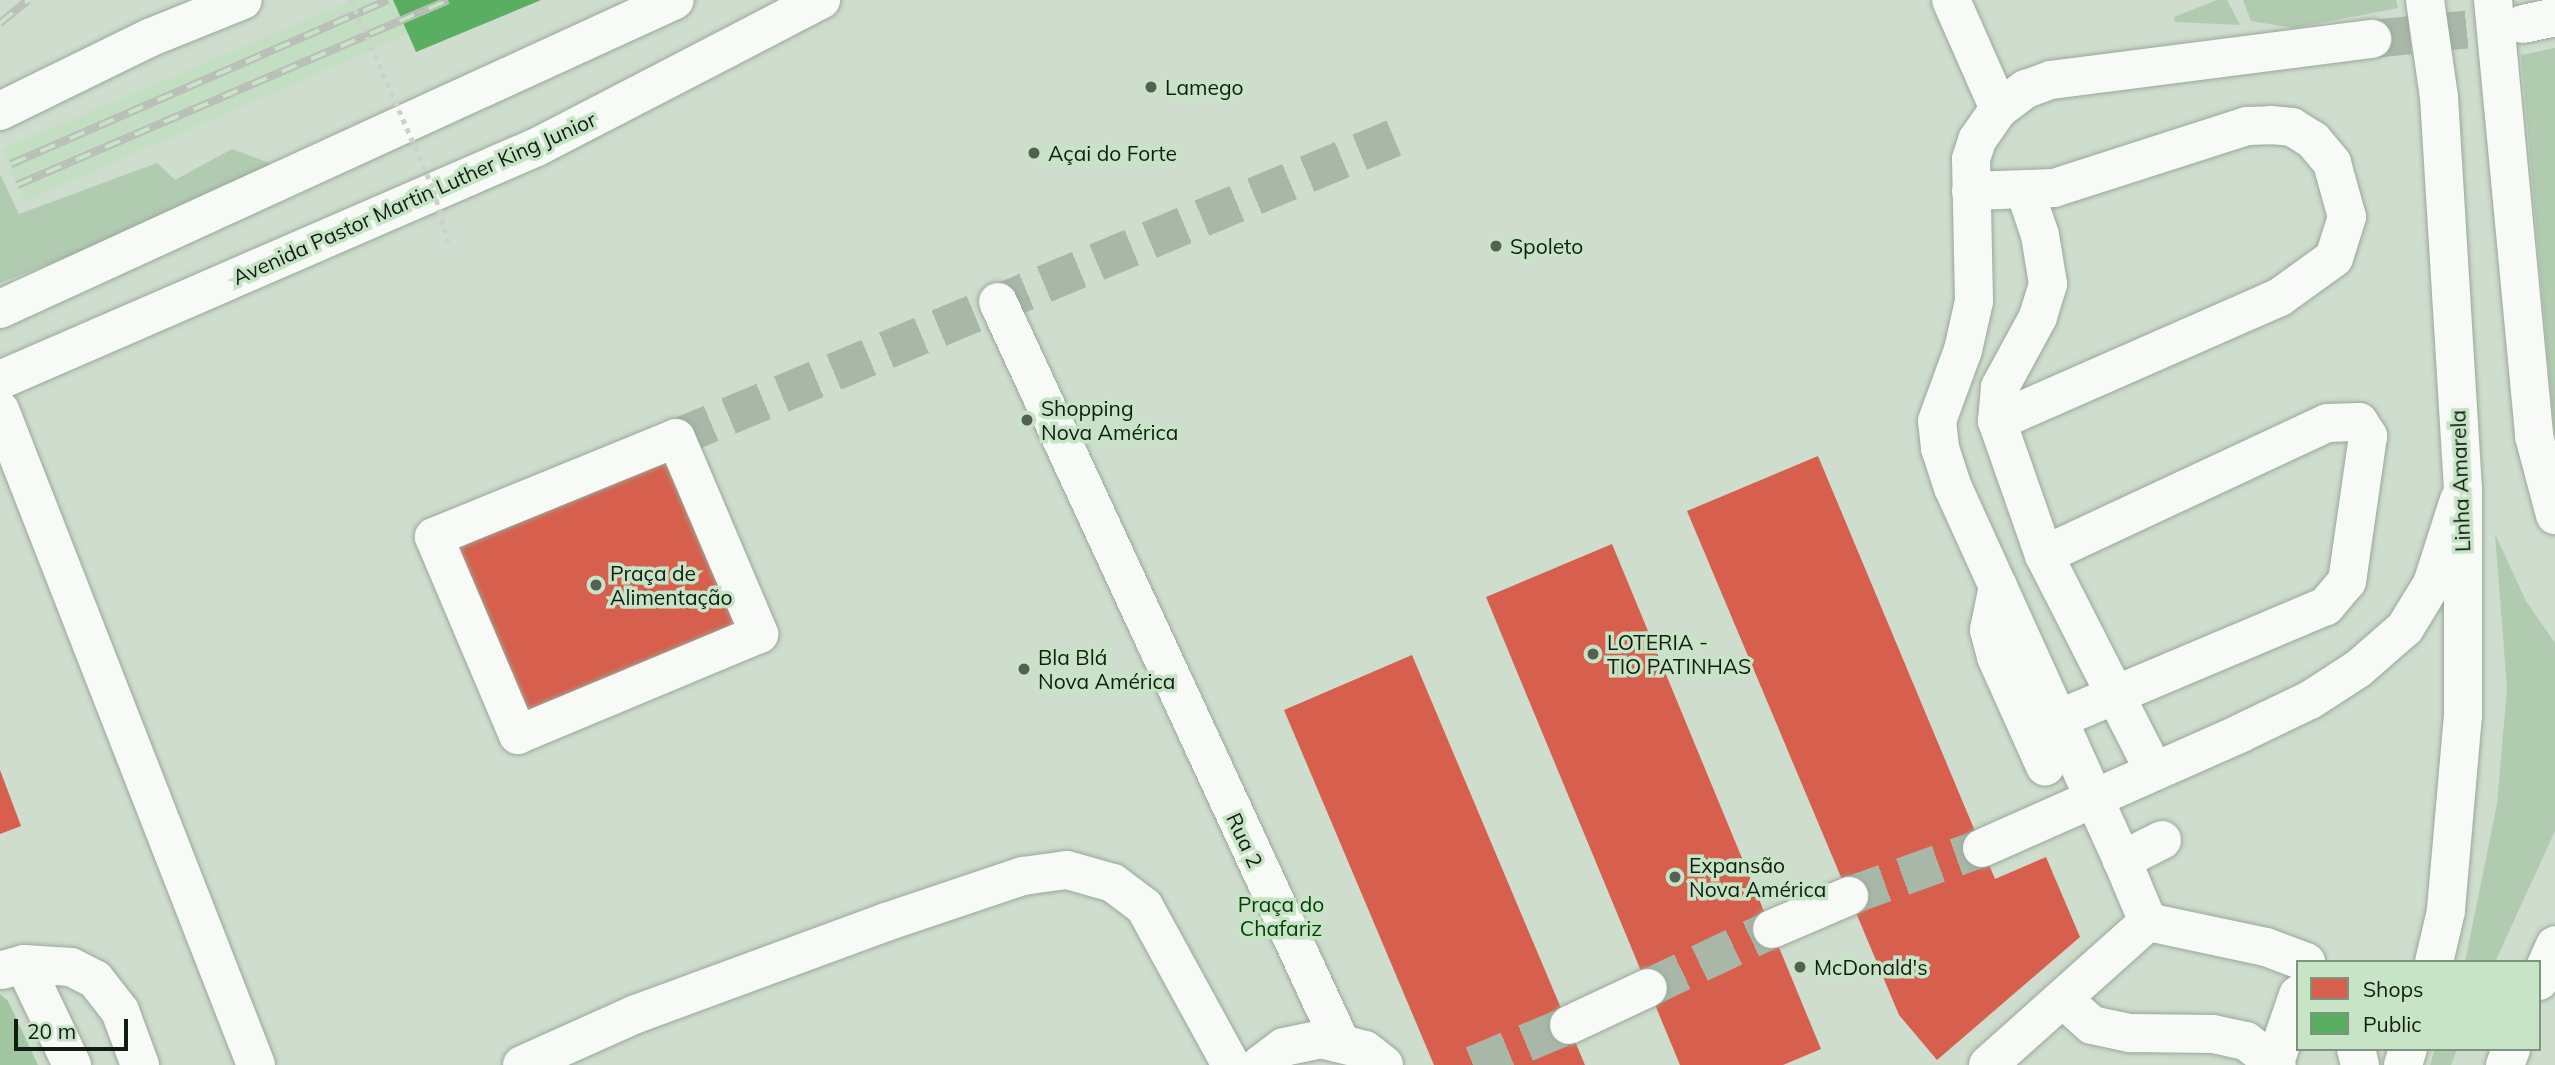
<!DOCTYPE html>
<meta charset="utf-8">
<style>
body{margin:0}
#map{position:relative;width:2555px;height:1065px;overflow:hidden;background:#ceddcd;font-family:Mulish,sans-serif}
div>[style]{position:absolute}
.built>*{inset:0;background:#c4dec3}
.green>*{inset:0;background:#b1cbb0}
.forest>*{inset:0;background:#a3c6a2}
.shops>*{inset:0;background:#d6604d}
.public>*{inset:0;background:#5aae61}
.minor-tunnel>*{height:38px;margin-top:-19px;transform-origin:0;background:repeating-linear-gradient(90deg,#a8b7a8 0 38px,transparent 0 57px)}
.roads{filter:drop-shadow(0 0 2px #9aa79a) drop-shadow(0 0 2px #9aa79a)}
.minor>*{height:38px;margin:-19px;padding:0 19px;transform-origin:19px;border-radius:19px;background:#f8faf8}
.major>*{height:38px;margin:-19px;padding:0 19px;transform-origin:19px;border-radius:19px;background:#f8faf8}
.highway>*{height:38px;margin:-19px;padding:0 19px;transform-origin:19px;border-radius:19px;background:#f8faf8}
.rail>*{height:8px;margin-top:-4px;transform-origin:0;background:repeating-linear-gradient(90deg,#c8e4c6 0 16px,#babeb9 0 32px);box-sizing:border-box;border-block:2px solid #babeb9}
.path-bridge>*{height:4.5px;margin-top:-2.25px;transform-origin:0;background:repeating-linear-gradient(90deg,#ccd1cc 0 5px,transparent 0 10px)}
.dots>*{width:19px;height:19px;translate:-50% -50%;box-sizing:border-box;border:4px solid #c8e4c6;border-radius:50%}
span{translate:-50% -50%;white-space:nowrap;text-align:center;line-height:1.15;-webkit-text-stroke:7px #c8e4c6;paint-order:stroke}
.poi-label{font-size:21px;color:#121d12}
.left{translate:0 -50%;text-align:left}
.street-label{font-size:21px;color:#121d12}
.park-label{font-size:21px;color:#033f09}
.legend{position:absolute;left:2296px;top:960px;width:245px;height:91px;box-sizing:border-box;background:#c8e4c6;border:2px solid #7f947e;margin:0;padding:9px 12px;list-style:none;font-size:21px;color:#121d12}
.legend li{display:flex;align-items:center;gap:14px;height:35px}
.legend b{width:35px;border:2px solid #7f947e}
.scale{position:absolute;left:14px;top:1019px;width:114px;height:32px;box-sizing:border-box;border:4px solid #121d12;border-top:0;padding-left:9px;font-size:21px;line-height:24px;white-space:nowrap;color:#121d12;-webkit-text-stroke:5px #c8e4c6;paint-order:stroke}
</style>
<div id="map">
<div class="built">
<div style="clip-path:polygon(354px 0,393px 0,408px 34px,25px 201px,2px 149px)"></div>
</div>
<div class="green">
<div style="clip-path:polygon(2217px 0,2227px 0,2240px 25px,2175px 22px,2174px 17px)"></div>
<div style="clip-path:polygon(2243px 0,2396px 0,2398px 8px,2294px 28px,2251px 21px)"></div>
<div style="clip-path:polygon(2555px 48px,2555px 438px,2521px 55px)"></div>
<div style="clip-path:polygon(232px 149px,277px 166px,154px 223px,0 283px,0 174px,19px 214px,157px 163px,175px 180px)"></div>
<div style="clip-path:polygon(2495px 534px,2526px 601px,2555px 643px,2555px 831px,2495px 962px,2465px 962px,2497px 804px,2507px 688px)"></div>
<div style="clip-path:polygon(2435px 1049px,2457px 1049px,2451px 1065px,2430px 1065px)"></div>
</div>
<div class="forest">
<div style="clip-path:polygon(0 994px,8px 1001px,38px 1065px,0 1065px)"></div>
</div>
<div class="shops">
<div style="clip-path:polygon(676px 438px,759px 634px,518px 735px,434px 537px)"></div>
<div style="clip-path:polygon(1818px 456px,1995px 879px,2046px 857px,2080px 937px,1937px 1060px,1899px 1015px,1687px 511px)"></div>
<div style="clip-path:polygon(1612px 544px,1821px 1049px,1783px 1065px,1680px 1065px,1486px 597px)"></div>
<div style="clip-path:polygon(1412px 655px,1585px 1065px,1434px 1065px,1284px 710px)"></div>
<div style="clip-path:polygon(0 770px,21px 826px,0 834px)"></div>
</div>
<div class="public">
<div style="clip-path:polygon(393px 0,541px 0,416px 52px)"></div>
</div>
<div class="minor-tunnel">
<div style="left:2372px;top:39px;width:152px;rotate:-5.7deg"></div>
<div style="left:676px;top:438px;width:778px;rotate:-22.68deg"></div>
<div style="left:1849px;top:896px;width:141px;rotate:-19.8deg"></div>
<div style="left:1648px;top:988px;width:137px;rotate:-25.4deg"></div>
<div style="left:1473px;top:1065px;width:104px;rotate:-22.6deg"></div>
</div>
<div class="roads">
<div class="minor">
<div style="left:1951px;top:0;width:119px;rotate:66.2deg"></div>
<div style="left:2523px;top:24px;width:33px;rotate:-12deg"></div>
<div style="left:1971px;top:191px;width:83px;rotate:-2.1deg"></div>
<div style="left:2054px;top:188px;width:203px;rotate:-17.8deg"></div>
<div style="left:2247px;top:126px;width:24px;rotate:-2deg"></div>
<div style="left:2271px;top:125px;width:21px;rotate:5deg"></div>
<div style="left:2292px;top:127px;width:25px;rotate:32deg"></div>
<div style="left:2313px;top:140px;width:30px;rotate:50deg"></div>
<div style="left:2332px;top:163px;width:56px;rotate:74.5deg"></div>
<div style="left:2347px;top:217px;width:43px;rotate:107.6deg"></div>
<div style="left:2334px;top:258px;width:67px;rotate:144.2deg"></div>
<div style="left:2280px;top:297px;width:309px;rotate:156.3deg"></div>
<div style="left:2025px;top:191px;width:46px;rotate:71.2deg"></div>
<div style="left:2040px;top:235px;width:50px;rotate:80.7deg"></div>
<div style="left:2048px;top:284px;width:34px;rotate:107deg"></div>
<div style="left:2038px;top:317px;width:80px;rotate:118.5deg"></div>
<div style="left:2000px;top:387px;width:34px;rotate:95deg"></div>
<div style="left:1997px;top:421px;width:142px;rotate:70.7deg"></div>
<div style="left:2044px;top:555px;width:240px;rotate:63deg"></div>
<div style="left:998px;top:302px;width:814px;rotate:65.17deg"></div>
<div style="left:0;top:410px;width:703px;rotate:68.65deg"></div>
<div style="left:676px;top:438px;width:213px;rotate:67deg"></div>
<div style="left:759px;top:634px;width:261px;rotate:157.3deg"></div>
<div style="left:518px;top:735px;width:215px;rotate:-113deg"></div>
<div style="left:434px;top:537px;width:261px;rotate:-22.2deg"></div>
<div style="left:2044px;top:555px;width:312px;rotate:-25deg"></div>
<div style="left:2327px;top:423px;width:32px;rotate:-2deg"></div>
<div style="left:2359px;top:422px;width:17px;rotate:57deg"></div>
<div style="left:2368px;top:436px;width:147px;rotate:98.2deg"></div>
<div style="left:2347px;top:581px;width:33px;rotate:130deg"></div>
<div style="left:2326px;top:606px;width:290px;rotate:157.1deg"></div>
<div style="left:1998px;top:586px;width:45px;rotate:101.6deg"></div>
<div style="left:1989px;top:630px;width:28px;rotate:75deg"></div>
<div style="left:1996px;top:657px;width:120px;rotate:65.8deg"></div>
<div style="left:2162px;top:840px;width:45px;rotate:153.4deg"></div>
<div style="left:2122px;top:860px;width:409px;rotate:-114.4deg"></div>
<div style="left:1953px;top:488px;width:42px;rotate:-108deg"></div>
<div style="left:1940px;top:448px;width:27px;rotate:-96deg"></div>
<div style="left:1937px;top:421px;width:76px;rotate:-69.9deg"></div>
<div style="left:1963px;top:350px;width:50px;rotate:-77.3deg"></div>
<div style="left:1974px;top:301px;width:142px;rotate:-91.2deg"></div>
<div style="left:1971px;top:159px;width:20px;rotate:-72deg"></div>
<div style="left:1977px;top:140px;width:38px;rotate:-55deg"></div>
<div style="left:1999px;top:109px;width:34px;rotate:-37deg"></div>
<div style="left:2026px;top:89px;width:27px;rotate:-20deg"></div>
<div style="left:2051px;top:80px;width:324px;rotate:-7.3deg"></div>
<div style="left:1982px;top:848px;width:283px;rotate:-23.9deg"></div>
<div style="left:2241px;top:733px;width:76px;rotate:-25.6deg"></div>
<div style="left:2310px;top:700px;width:57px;rotate:-32.9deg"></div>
<div style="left:2358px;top:669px;width:62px;rotate:-41.1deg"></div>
<div style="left:2405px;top:628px;width:52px;rotate:-58.5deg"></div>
<div style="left:2432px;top:584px;width:88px;rotate:-72.2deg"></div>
<div style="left:2122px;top:860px;width:67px;rotate:67.2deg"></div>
<div style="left:2148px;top:922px;width:121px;rotate:12deg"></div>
<div style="left:2266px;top:947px;width:43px;rotate:20.6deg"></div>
<div style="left:1772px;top:929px;width:84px;rotate:-23.2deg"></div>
<div style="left:24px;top:964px;width:47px;rotate:3.7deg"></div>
<div style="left:71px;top:967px;width:27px;rotate:27deg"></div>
<div style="left:95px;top:979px;width:41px;rotate:52deg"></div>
<div style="left:120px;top:1011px;width:58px;rotate:69.7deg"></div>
<div style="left:2px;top:970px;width:23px;rotate:-15deg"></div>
<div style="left:24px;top:964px;width:112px;rotate:64.6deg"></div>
<div style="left:2063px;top:999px;width:39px;rotate:42deg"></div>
<div style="left:2092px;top:1025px;width:40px;rotate:12deg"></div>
<div style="left:2131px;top:1033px;width:82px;rotate:0.7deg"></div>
<div style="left:2213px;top:1034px;width:34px;rotate:12deg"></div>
<div style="left:2246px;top:1041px;width:39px;rotate:38deg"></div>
<div style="left:1569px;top:1025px;width:87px;rotate:-25.1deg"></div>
<div style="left:2356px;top:1049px;width:16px;rotate:76deg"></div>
<div style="left:2275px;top:1062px;width:71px;rotate:-71.1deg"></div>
<div style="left:522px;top:1065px;width:125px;rotate:-24.1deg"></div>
<div style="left:636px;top:1014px;width:266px;rotate:-20.2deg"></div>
<div style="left:886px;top:922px;width:145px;rotate:-18.6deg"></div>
<div style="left:1023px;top:876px;width:44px;rotate:-7.8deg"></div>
<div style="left:1067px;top:870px;width:48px;rotate:15.8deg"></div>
<div style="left:1113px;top:883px;width:39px;rotate:37deg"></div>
<div style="left:1144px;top:906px;width:181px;rotate:61.3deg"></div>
<div style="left:1260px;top:1065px;width:30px;rotate:-37deg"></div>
<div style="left:1284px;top:1047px;width:38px;rotate:-12deg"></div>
<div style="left:1321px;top:1039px;width:45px;rotate:14deg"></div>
<div style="left:1365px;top:1050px;width:24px;rotate:38deg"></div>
<div style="left:1988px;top:1065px;width:215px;rotate:-41.8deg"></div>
</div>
<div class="major">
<div style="left:2425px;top:0;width:98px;rotate:81.8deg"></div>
<div style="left:2439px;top:97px;width:392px;rotate:86.5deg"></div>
<div style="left:2463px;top:488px;width:227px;rotate:90deg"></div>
<div style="left:2463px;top:715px;width:197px;rotate:95deg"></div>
<div style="left:2446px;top:911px;width:52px;rotate:103.2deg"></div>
<div style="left:0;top:111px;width:166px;rotate:-26.1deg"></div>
<div style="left:149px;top:38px;width:101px;rotate:-22deg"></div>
<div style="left:0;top:309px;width:742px;rotate:-24.6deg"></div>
<div style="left:0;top:380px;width:585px;rotate:-23.46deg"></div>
<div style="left:537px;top:147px;width:320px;rotate:-27.4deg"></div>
<div style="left:2403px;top:1065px;width:17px;rotate:-73deg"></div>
</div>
<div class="highway">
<div style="left:2493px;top:0;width:438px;rotate:84.6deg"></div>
<div style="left:2534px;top:436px;width:82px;rotate:75.1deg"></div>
<div style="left:2539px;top:981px;width:39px;rotate:-66deg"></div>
<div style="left:2505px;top:1065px;width:17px;rotate:-69deg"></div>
</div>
</div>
<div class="rail">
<div style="left:0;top:23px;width:36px;rotate:-39deg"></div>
<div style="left:11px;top:164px;width:411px;rotate:-23.5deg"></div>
<div style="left:17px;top:185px;width:469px;rotate:-23.2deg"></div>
</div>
<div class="path-bridge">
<div style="left:351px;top:0;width:207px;rotate:66.4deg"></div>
<div style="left:434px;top:190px;width:54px;rotate:74.9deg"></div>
</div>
<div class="dots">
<div style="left:1151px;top:87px;background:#546053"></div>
<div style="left:1034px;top:153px;background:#546053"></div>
<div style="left:1496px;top:246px;background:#546053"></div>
<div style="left:1027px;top:420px;background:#546053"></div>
<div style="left:596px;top:585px;background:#546053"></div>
<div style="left:1593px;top:654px;background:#546053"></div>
<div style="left:1024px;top:669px;background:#546053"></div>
<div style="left:1675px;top:877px;background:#546053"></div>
<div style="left:1800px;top:967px;background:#546053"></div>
</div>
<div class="poi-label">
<span class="left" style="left:1165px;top:87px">Lamego</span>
<span class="left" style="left:1048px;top:153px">Açai do Forte</span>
<span class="left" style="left:1510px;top:246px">Spoleto</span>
<span class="left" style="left:1041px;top:420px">Shopping<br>Nova América</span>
<span class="left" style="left:610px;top:585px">Praça de<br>Alimentação</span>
<span class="left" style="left:1607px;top:654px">LOTERIA -<br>TIO PATINHAS</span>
<span class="left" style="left:1038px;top:669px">Bla Blá<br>Nova América</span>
<span class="left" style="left:1689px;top:877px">Expansão<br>Nova América</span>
<span class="left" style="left:1814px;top:967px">McDonald's</span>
</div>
<div class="street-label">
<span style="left:414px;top:198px;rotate:-24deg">Avenida Pastor Martin Luther King Junior</span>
<span style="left:2460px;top:481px;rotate:-92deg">Linha Amarela</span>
<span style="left:1245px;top:840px;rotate:65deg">Rua 2</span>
</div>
<div class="park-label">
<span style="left:1281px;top:916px">Praça do<br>Chafariz</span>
</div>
<ul class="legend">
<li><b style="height:19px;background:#d6604d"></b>Shops</li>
<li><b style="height:19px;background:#5aae61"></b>Public</li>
</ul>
<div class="scale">20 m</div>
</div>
